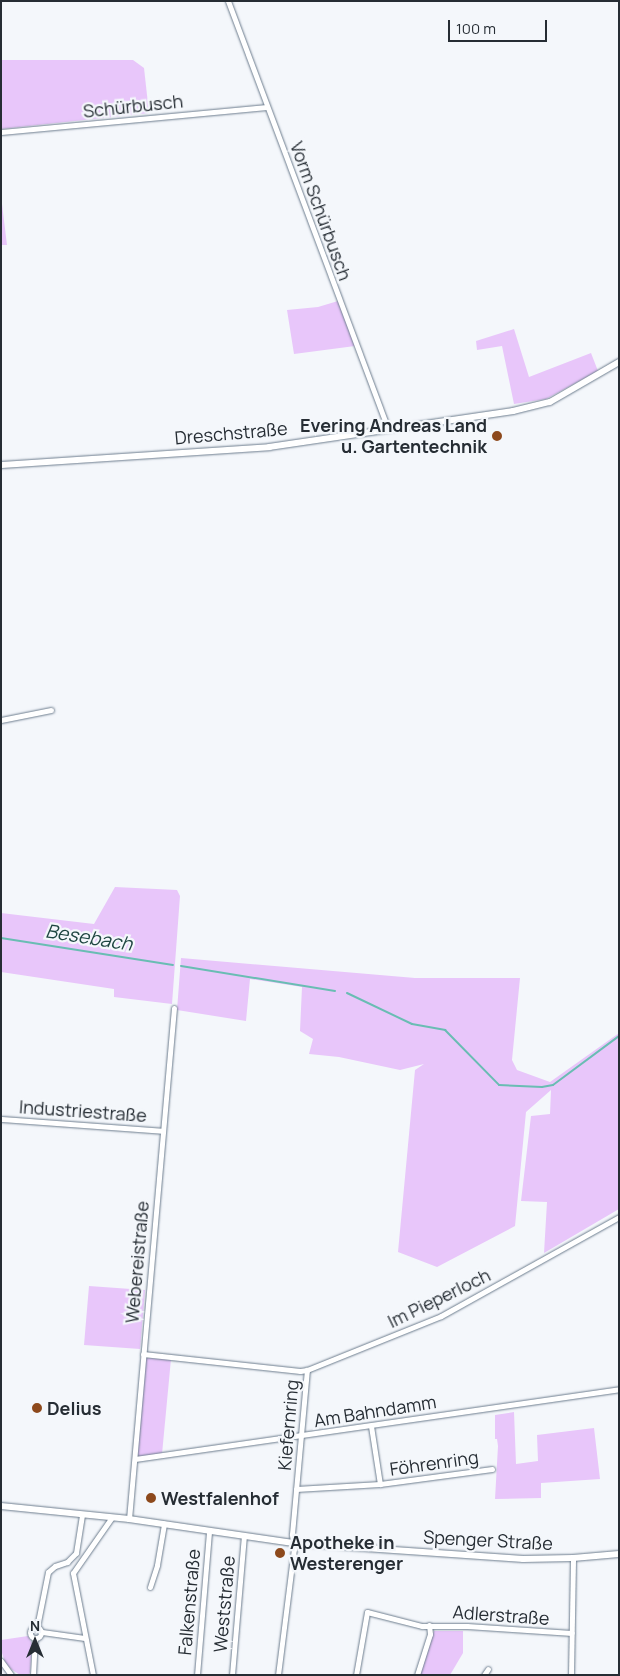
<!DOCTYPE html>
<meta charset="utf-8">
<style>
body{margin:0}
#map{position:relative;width:620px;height:1676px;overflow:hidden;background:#f4f7fb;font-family:Manrope,sans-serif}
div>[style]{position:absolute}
.green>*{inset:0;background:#e8c6fa}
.stream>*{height:2px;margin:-1px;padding:0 1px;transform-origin:1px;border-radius:1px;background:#69bdb3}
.roads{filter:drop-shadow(0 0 1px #6d7d8e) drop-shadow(0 0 1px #6d7d8e)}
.minor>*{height:5px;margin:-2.5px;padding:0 2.5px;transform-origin:2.5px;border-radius:2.5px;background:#fff}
.minor>.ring{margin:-2.5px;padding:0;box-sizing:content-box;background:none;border:5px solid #fff;border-radius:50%}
.tertiary>*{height:6px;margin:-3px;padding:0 3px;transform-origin:3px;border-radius:3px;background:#fff}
.dots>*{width:14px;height:14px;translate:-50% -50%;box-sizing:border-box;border:2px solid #f4f7fb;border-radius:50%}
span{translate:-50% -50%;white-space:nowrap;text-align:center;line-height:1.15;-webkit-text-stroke:4.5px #f4f7fb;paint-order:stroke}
.street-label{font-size:18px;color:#262d34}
.poi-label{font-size:18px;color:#262d34;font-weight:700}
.right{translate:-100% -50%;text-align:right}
.left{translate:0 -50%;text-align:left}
.water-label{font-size:19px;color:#1f4642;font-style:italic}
.frame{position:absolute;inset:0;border:2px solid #262d34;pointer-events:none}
.north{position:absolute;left:10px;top:1616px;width:50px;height:50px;-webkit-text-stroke:4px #f4f7fb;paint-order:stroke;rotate:0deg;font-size:14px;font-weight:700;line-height:20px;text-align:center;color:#262d34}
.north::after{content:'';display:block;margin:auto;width:18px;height:22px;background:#262d34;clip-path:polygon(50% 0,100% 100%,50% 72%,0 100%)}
.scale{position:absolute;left:448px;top:20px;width:99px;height:22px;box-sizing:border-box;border:2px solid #262d34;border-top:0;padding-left:6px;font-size:15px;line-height:18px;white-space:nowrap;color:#262d34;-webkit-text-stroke:4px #f4f7fb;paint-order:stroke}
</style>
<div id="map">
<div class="green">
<div style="clip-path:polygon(1px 60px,133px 60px,144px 68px,149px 113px,1px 129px)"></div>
<div style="clip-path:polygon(1px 196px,7px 245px,1px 245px)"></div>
<div style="clip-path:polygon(338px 301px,355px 346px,294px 354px,287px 310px,318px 307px)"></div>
<div style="clip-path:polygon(514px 329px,529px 377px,591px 353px,598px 371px,546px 399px,514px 404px,502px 346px,477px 350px,476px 341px)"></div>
<div style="clip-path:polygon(115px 887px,177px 890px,180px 896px,172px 1004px,114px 997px,114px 989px,1px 972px,1px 913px,94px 924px)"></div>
<div style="clip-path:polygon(181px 958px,415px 978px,520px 978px,512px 1060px,517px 1070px,550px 1082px,619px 1033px,619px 1209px,544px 1253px,547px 1202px,521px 1201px,531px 1116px,550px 1114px,551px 1090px,526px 1112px,515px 1226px,437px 1267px,398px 1252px,415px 1070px,424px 1064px,400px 1070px,339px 1057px,309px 1054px,313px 1039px,300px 1031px,302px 987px,250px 979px,246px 1021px,177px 1010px)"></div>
<div style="clip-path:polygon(89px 1286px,145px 1290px,140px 1349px,84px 1345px)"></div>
<div style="clip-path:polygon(146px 1358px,171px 1359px,162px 1454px,137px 1457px)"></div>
<div style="clip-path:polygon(514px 1412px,516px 1464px,538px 1461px,537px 1435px,594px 1428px,600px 1479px,541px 1483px,541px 1498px,495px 1499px,498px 1446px,497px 1439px,495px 1439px,495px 1415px)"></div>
<div style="clip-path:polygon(434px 1631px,463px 1631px,463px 1653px,450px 1675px,420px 1675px)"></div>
<div style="clip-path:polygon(28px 1636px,32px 1643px,30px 1672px,29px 1675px,20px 1675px,11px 1669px,5px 1662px,1px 1650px,1px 1640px)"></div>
</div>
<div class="stream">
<div style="left:1px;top:938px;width:174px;rotate:8.9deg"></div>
<div style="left:181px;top:966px;width:156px;rotate:9.2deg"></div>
<div style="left:347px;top:993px;width:72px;rotate:25.5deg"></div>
<div style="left:412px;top:1024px;width:34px;rotate:10deg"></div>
<div style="left:445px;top:1030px;width:77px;rotate:45.5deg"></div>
<div style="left:499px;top:1085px;width:43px;rotate:2.7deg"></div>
<div style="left:542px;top:1087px;width:11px;rotate:-10deg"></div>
<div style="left:553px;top:1085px;width:82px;rotate:-36.6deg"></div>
</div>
<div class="roads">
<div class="minor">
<div style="left:228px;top:1px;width:457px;rotate:69.5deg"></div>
<div style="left:1px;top:132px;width:267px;rotate:-5.4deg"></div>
<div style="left:1px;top:720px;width:51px;rotate:-11.3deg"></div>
<div style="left:1px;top:1119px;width:162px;rotate:4.2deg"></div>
<div style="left:143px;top:1354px;width:158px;rotate:6.2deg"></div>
<div style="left:300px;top:1371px;width:7px;rotate:-8deg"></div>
<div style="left:307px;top:1370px;width:144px;rotate:-21.9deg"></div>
<div style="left:441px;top:1316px;width:204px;rotate:-29.1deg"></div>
<div style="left:371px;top:1426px;width:59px;rotate:81.2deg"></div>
<div style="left:135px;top:1459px;width:489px;rotate:-8.2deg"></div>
<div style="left:296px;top:1489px;width:84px;rotate:-3.4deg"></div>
<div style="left:380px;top:1484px;width:113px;rotate:-7.6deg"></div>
<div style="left:129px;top:1519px;width:513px;rotate:-84.97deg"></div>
<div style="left:150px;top:1587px;width:23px;rotate:-72deg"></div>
<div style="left:157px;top:1565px;width:42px;rotate:-80.3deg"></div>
<div style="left:37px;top:1627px;width:56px;rotate:-78.7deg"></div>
<div style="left:48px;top:1572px;width:9px;rotate:-41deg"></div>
<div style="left:55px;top:1566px;width:13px;rotate:-18deg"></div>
<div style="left:67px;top:1562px;width:13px;rotate:-45deg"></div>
<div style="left:76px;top:1553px;width:39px;rotate:-81deg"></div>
<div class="ring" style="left:30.5px;top:1627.5px;width:6px;height:6px"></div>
<div style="left:42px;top:1632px;width:43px;rotate:7.9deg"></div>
<div style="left:1px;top:1661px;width:17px;rotate:54deg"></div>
<div style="left:33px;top:1675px;width:37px;rotate:-87deg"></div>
<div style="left:93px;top:1675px;width:104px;rotate:-101.1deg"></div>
<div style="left:73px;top:1573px;width:68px;rotate:-55.1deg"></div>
<div style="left:197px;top:1675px;width:144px;rotate:-85.2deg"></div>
<div style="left:232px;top:1675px;width:140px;rotate:-85.1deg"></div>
<div style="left:278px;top:1675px;width:127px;rotate:-82.8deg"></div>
<div style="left:294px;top:1549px;width:15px;rotate:-98deg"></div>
<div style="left:292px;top:1534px;width:165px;rotate:-84.8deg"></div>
<div style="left:356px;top:1675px;width:64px;rotate:-80.1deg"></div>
<div style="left:367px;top:1612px;width:57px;rotate:14.3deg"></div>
<div style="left:422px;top:1626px;width:45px"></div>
<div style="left:467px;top:1626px;width:105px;rotate:3.8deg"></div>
<div style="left:417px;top:1675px;width:43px;rotate:-72.4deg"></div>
<div style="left:430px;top:1634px;width:9px;rotate:-96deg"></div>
<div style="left:484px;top:1675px;width:7px;rotate:-56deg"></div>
<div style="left:571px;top:1675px;width:117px;rotate:-89deg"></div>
</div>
<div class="tertiary">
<div style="left:1px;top:465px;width:269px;rotate:-3.8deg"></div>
<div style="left:269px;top:447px;width:247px;rotate:-8.4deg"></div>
<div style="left:513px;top:411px;width:38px;rotate:-14deg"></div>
<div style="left:550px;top:402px;width:80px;rotate:-30.1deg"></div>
<div style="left:1px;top:1506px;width:129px;rotate:5.8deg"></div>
<div style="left:129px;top:1519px;width:166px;rotate:8.3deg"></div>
<div style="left:293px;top:1543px;width:231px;rotate:4deg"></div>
<div style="left:523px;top:1559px;width:50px;rotate:-1.1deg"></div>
<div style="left:573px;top:1558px;width:46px;rotate:-5deg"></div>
</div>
</div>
<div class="dots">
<div style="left:497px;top:436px;background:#8d491c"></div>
<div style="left:37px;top:1408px;background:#8d491c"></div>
<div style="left:151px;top:1498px;background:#8d491c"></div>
<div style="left:280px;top:1553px;background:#8d491c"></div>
</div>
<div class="street-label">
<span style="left:133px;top:106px;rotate:-6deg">Schürbusch</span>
<span style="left:321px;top:211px;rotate:70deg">Vorm Schürbusch</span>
<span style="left:231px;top:433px;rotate:-5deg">Dreschstraße</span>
<span style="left:83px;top:1111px;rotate:4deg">Industriestraße</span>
<span style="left:137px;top:1262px;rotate:-85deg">Webereistraße</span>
<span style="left:439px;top:1298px;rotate:-26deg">Im Pieperloch</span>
<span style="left:375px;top:1411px;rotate:-9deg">Am Bahndamm</span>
<span style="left:288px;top:1425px;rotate:-85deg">Kiefernring</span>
<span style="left:434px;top:1463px;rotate:-8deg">Föhrenring</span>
<span style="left:488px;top:1540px;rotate:3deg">Spenger Straße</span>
<span style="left:189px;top:1602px;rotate:-85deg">Falkenstraße</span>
<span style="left:224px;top:1604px;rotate:-85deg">Weststraße</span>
<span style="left:501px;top:1615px;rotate:4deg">Adlerstraße</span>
</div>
<div class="poi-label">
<span class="right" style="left:487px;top:436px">Evering Andreas Land<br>u. Gartentechnik</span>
<span class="left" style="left:47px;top:1408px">Delius</span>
<span class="left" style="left:161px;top:1498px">Westfalenhof</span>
<span class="left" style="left:290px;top:1553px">Apotheke in<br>Westerenger</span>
</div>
<div class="water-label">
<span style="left:89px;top:938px;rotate:9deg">Besebach</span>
</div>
<div class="frame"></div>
<div class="north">N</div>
<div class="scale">100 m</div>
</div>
